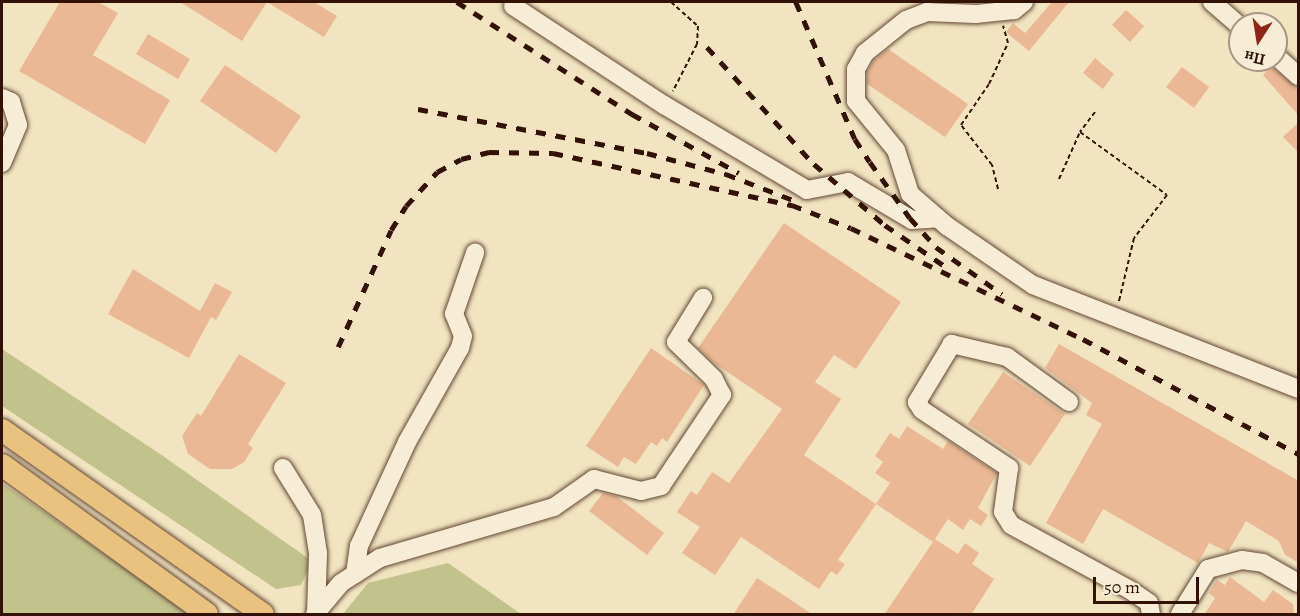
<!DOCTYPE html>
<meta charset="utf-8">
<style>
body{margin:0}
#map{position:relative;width:1300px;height:616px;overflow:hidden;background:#f2e4c0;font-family:Alegreya,serif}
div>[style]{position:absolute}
.green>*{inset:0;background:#c2c28d}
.building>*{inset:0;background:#eab894}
.path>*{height:2px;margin-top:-1px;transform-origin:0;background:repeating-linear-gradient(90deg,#321206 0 4.5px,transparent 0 7.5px)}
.roads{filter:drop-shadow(0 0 2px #624634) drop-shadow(0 0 2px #624634)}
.minor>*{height:18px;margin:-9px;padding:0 9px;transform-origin:9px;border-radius:9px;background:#f7edd6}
.major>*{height:22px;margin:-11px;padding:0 11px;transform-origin:11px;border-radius:11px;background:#e9c280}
.rail>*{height:4.5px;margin-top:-2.25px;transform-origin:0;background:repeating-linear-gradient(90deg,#321206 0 10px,transparent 0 20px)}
span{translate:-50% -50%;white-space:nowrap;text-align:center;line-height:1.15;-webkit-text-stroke:4.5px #f7edd6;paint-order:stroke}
.frame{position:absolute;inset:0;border:3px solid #321206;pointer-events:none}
.north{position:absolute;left:1228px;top:12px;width:60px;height:60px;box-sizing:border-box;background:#f7edd6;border:2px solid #a89583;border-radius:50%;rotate:192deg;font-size:16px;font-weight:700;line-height:24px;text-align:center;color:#321206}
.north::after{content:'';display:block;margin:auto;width:21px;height:27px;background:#8f2418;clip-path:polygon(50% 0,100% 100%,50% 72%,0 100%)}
.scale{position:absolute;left:1093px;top:577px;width:106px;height:27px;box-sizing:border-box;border:3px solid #321206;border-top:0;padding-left:8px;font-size:18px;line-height:21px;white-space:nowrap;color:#321206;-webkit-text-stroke:4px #f7edd6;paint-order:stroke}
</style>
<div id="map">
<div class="green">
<div style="clip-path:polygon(2px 349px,163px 456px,312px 561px,301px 585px,276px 589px,2px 406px)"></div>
<div style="clip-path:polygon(2px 483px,191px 614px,2px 614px)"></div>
<div style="clip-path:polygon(448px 563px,521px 614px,343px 614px,368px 583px)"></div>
</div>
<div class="building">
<div style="clip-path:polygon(60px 2px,98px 2px,118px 13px,93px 55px,170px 100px,145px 144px,19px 71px)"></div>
<div style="clip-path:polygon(180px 2px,314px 2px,337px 16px,324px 37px,267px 2px,242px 41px)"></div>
<div style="clip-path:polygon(1052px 2px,1069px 2px,1029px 51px,1006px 32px,1013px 23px,1025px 33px)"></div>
<div style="clip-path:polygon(1126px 10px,1144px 26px,1130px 42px,1112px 25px)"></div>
<div style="clip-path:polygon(148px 34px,190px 59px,178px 79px,136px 54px)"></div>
<div style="clip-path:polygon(888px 49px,968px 104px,945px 137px,867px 84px,867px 72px,874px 60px)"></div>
<div style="clip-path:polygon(1095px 58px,1114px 74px,1103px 89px,1083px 73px)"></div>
<div style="clip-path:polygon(225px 65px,301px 116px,276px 153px,200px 101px)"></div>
<div style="clip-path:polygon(1182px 67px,1209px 87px,1194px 108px,1166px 87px)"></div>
<div style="clip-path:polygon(1271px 67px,1299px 89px,1299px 116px,1263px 75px)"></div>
<div style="clip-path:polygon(1299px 122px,1299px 153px,1283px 137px)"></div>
<div style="clip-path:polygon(784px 223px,901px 302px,856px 369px,834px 355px,815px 382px,841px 399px,804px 455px,876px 504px,838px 560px,845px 564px,837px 575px,831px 571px,819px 589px,741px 537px,715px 575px,682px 553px,700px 527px,677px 512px,691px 491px,697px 495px,712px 472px,729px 483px,782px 409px,714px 363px,698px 348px)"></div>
<div style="clip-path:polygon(133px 269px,200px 311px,215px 283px,232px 292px,216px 320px,211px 317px,189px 358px,108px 314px)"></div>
<div style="clip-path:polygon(1059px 344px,1299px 481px,1299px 563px,1285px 555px,1279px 541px,1246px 521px,1228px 552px,1209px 543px,1198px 563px,1103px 509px,1083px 544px,1046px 523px,1102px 424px,1086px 415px,1092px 403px,1045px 368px)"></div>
<div style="clip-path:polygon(651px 348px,704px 385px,667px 442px,662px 438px,657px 446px,651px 442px,636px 464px,624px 457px,618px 467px,586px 446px)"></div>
<div style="clip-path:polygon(239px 354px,286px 383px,248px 444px,253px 448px,244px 462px,232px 469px,210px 469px,188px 454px,182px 436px,197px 413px,201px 416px)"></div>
<div style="clip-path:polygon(1003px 372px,1065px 414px,1030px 466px,968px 424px)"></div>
<div style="clip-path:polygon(907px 426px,943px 449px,948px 441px,997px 473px,978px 508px,988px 515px,981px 526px,970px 519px,963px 530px,948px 519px,933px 542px,876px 504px,890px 483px,875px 473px,883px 462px,875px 456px,890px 433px,899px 439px)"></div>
<div style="clip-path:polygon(603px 493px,616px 496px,664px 533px,647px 555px,589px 511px)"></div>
<div style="clip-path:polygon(935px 539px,958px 554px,965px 543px,979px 553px,972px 564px,994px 579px,971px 615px,884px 615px)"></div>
<div style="clip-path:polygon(1230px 577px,1264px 602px,1273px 590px,1293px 604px,1294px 615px,1204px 615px,1215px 598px,1209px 593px,1217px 580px,1225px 585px)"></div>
<div style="clip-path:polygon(757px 578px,785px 596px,813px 615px,733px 615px)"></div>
</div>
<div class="path">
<div style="left:671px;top:2px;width:36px;rotate:42deg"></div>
<div style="left:698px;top:26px;width:18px;rotate:93deg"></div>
<div style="left:697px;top:44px;width:53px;rotate:117.1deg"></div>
<div style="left:1095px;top:112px;width:25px;rotate:127deg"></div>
<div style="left:1080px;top:132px;width:107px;rotate:35.9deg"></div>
<div style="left:1167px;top:195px;width:54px;rotate:127.5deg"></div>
<div style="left:1134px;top:238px;width:65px;rotate:103.4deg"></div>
<div style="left:1059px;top:179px;width:51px;rotate:-65.9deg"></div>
<div style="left:998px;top:189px;width:25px;rotate:-104deg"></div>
<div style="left:992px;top:165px;width:51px;rotate:-127.8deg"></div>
<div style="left:961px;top:125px;width:50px;rotate:-55.7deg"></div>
<div style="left:989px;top:84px;width:45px;rotate:-65.1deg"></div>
<div style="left:1008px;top:43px;width:18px;rotate:-106deg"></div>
</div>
<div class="roads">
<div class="minor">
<div style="left:1024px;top:2px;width:13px;rotate:141deg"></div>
<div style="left:1014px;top:10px;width:39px;rotate:174deg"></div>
<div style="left:975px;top:14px;width:48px;rotate:-177.6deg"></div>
<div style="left:927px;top:12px;width:22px;rotate:159deg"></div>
<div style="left:906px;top:20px;width:53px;rotate:141.2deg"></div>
<div style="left:865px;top:53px;width:18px;rotate:119deg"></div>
<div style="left:856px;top:69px;width:32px;rotate:90deg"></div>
<div style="left:856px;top:101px;width:63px;rotate:50.8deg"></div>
<div style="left:896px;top:150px;width:46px;rotate:72.3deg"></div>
<div style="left:910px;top:194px;width:49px;rotate:40.9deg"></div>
<div style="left:947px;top:226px;width:104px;rotate:34.5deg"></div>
<div style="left:1033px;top:285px;width:285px;rotate:21.4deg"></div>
<div style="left:1212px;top:2px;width:37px;rotate:41deg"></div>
<div style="left:513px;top:6px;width:181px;rotate:33.3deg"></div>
<div style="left:664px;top:105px;width:166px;rotate:30.7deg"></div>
<div style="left:807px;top:190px;width:42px;rotate:-11deg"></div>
<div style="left:848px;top:182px;width:74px;rotate:30.7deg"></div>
<div style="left:912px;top:220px;width:26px;rotate:-4deg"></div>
<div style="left:1276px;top:56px;width:30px;rotate:42deg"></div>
<div style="left:2px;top:98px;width:10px;rotate:24deg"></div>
<div style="left:11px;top:102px;width:24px;rotate:73deg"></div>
<div style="left:18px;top:125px;width:41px;rotate:112.8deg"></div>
<div style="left:1069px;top:402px;width:77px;rotate:-144deg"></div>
<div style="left:1007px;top:357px;width:57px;rotate:-166.7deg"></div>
<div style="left:952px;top:344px;width:68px;rotate:121.1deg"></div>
<div style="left:917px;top:402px;width:9px;rotate:58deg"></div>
<div style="left:922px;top:410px;width:105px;rotate:33.7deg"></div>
<div style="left:1009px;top:468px;width:44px;rotate:97.8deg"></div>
<div style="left:1003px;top:512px;width:15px;rotate:58deg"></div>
<div style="left:1011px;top:525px;width:136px;rotate:28.6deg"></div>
<div style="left:1130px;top:590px;width:23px;rotate:34deg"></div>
<div style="left:1149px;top:603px;width:11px;rotate:80deg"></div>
<div style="left:283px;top:468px;width:55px;rotate:58.3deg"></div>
<div style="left:312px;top:515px;width:39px;rotate:81deg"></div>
<div style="left:318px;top:554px;width:60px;rotate:91.9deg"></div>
<div style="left:355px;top:574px;width:28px;rotate:-82deg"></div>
<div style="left:359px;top:546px;width:115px;rotate:-65.2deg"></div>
<div style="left:407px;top:442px;width:108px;rotate:-60.6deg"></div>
<div style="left:460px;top:348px;width:12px;rotate:-76deg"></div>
<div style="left:463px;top:336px;width:24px;rotate:-112deg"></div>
<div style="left:454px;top:314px;width:65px;rotate:-71deg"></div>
<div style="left:315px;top:614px;width:40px;rotate:-50deg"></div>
<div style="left:341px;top:583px;width:46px;rotate:-32.7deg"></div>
<div style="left:380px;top:558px;width:181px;rotate:-16.3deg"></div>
<div style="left:554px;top:507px;width:49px;rotate:-35deg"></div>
<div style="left:594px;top:479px;width:49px;rotate:14.3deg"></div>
<div style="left:641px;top:491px;width:21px;rotate:-14deg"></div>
<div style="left:661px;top:486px;width:110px;rotate:-56.2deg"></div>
<div style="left:722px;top:395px;width:18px;rotate:-117deg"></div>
<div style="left:714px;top:379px;width:53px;rotate:-135.8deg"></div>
<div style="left:676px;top:342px;width:52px;rotate:-58.5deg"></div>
<div style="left:1180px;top:614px;width:53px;rotate:-58.1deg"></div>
<div style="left:1208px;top:569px;width:35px;rotate:-15deg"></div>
<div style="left:1242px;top:560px;width:21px;rotate:8deg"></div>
<div style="left:1263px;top:563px;width:40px;rotate:29.7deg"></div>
</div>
<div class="major">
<div style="left:2px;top:430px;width:319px;rotate:35.2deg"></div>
<div style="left:2px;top:465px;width:253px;rotate:36deg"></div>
</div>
</div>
<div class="rail">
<div style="left:457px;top:2px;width:208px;rotate:32.6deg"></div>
<div style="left:632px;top:114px;width:122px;rotate:28.9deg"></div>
<div style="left:796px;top:2px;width:149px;rotate:66.7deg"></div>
<div style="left:855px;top:139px;width:27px;rotate:57deg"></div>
<div style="left:870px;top:162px;width:69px;rotate:54.5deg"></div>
<div style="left:910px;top:218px;width:39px;rotate:48deg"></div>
<div style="left:936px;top:247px;width:81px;rotate:35.5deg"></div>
<div style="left:707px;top:47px;width:159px;rotate:47.6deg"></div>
<div style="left:814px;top:164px;width:94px;rotate:40.7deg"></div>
<div style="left:885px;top:225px;width:78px;rotate:34.5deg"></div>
<div style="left:418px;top:109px;width:233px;rotate:10.9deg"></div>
<div style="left:647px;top:153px;width:82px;rotate:14.9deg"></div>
<div style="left:726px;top:174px;width:72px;rotate:21.2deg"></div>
<div style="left:338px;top:347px;width:128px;rotate:-65.6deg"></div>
<div style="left:391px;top:230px;width:28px;rotate:-58deg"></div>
<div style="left:406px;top:206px;width:46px;rotate:-47.6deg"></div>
<div style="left:437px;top:172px;width:27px;rotate:-28deg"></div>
<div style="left:461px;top:159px;width:29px;rotate:-14deg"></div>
<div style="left:489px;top:152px;width:64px;rotate:0.9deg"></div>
<div style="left:553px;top:153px;width:245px;rotate:12.3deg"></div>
<div style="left:792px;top:205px;width:63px;rotate:21.3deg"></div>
<div style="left:851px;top:228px;width:257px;rotate:25.6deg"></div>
<div style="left:1083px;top:339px;width:244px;rotate:28.1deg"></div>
</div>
<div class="frame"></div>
<div class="north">Пн</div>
<div class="scale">50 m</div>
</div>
